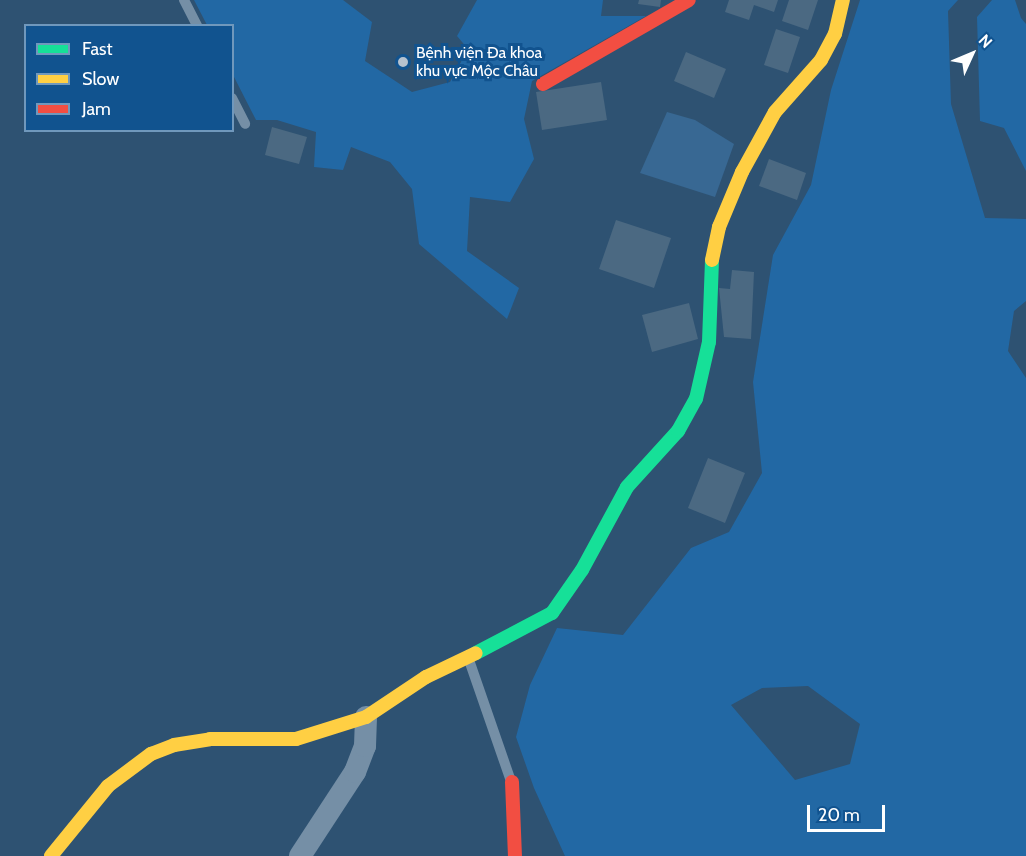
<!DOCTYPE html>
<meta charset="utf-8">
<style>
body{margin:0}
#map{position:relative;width:1026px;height:856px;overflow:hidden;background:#2e5272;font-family:Cabin,sans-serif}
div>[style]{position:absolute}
.green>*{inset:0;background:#2268a4}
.water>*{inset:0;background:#386893}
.building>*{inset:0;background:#4b6982}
.lane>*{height:10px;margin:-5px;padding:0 5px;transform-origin:5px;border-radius:5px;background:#758fa6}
.street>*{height:22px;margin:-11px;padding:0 11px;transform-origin:11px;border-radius:11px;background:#758fa6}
.fast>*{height:14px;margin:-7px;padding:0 7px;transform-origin:7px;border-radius:7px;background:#16e098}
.slow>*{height:14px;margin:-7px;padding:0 7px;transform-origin:7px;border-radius:7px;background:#ffcf43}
.jam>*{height:14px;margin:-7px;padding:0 7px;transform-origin:7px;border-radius:7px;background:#f24e42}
.dots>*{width:16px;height:16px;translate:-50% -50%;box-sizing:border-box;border:3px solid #11538f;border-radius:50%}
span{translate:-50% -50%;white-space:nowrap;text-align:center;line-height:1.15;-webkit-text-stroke:6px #11538f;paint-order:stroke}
.poi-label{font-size:16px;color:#fff}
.left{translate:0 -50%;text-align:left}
.legend{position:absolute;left:24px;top:24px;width:210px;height:108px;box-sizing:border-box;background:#11538f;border:2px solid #7098bc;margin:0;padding:8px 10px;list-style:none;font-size:18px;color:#fff}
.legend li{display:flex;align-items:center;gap:12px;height:30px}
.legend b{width:30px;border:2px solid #7098bc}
.north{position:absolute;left:942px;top:24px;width:60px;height:60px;-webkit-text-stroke:4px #11538f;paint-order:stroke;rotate:46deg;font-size:16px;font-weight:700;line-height:24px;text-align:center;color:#fff}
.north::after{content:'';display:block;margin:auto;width:21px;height:27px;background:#fff;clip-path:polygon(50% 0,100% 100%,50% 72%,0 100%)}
.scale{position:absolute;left:807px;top:805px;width:78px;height:27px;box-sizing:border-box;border:3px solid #fff;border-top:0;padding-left:8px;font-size:18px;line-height:21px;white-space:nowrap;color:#fff;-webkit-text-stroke:4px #11538f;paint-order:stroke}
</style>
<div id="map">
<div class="green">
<div style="clip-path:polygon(194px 0,343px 0,372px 22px,365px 61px,412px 92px,450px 82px,468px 49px,457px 36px,477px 0,603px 0,601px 16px,646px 16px,532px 81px,524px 119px,534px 159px,510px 202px,470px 197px,467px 251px,519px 288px,507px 319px,419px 244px,412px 189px,390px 162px,351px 147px,343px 170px,314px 167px,316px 132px,277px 120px,256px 120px,233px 75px,232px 26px,207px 25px)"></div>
<div style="clip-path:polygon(evenodd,860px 0,958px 0,948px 11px,951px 104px,985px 218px,1026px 219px,1026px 301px,1014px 311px,1008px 351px,1026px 378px,1026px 856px,565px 856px,534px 788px,516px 737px,530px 685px,557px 628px,623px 635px,691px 548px,729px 532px,762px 473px,753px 382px,773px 255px,811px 185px,831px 90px,860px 0,808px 686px,860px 724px,850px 764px,795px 780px,731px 705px,762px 688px,808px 686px)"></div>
<div style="clip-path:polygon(992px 0,1015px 0,1021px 18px,1026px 24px,1026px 171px,1004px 128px,980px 121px,977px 17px)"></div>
</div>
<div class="water">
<div style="clip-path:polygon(667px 112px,695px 120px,734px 144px,715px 197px,640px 173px)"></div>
</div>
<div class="building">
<div style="clip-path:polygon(639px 0,661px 0,660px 7px,638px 4px)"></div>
<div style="clip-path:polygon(729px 0,778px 0,774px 12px,754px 5px,749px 20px,725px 12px)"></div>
<div style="clip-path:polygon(789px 0,818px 0,808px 30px,782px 21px)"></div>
<div style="clip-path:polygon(776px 29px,800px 37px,788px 73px,764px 65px)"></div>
<div style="clip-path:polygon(686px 52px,726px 69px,714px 98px,674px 81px)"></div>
<div style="clip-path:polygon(601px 82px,607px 120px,542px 130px,536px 92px)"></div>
<div style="clip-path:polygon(272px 127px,307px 137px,299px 164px,265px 155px)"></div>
<div style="clip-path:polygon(769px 159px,806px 173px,797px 200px,759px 186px)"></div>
<div style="clip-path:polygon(616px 220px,671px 238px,654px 288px,599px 269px)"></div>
<div style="clip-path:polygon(732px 270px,754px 272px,751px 339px,724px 337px,719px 288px,730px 289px)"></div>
<div style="clip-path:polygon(689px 303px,698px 339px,652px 352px,642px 315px)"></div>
<div style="clip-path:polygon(708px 458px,745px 473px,725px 523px,688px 508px)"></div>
</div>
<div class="lane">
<div style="left:184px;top:0;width:29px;rotate:63deg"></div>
<div style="left:232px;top:98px;width:29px;rotate:63deg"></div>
<div style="left:469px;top:660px;width:128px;rotate:70.9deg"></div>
</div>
<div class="street">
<div style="left:300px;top:856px;width:100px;rotate:-56.8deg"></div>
<div style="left:355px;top:772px;width:28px;rotate:-69deg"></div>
<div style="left:365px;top:746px;width:29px;rotate:-88deg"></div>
</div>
<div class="fast">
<div style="left:476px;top:653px;width:86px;rotate:-27.8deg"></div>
<div style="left:552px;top:613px;width:52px;rotate:-55.1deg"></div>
<div style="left:582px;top:570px;width:94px;rotate:-61.5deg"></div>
<div style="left:627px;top:487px;width:76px;rotate:-47.7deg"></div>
<div style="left:678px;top:431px;width:37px;rotate:-61deg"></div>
<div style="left:696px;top:399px;width:58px;rotate:-77.2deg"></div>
<div style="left:709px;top:342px;width:82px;rotate:-87.9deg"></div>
</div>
<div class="slow">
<div style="left:712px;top:260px;width:34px;rotate:-78deg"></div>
<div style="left:719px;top:227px;width:60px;rotate:-67.3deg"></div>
<div style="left:742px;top:172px;width:68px;rotate:-61.2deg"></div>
<div style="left:775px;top:112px;width:69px;rotate:-48.5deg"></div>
<div style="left:821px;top:60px;width:30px;rotate:-62deg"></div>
<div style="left:835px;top:34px;width:35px;rotate:-77deg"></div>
<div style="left:51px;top:856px;width:90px;rotate:-50.8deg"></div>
<div style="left:108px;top:786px;width:54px;rotate:-36.7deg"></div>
<div style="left:151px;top:754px;width:25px;rotate:-21deg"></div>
<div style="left:174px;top:745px;width:36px;rotate:-9deg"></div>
<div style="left:210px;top:739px;width:86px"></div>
<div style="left:296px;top:739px;width:73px;rotate:-17.4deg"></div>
<div style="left:366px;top:717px;width:72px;rotate:-33.7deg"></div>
<div style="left:426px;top:677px;width:55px;rotate:-25.6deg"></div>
</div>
<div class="jam">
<div style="left:543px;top:84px;width:168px;rotate:-29.9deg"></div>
<div style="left:512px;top:782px;width:74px;rotate:87.7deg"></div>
</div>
<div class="dots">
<div style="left:403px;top:62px;background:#b6c2ce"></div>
</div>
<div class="poi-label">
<span class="left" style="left:416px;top:62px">Bệnh viện Đa khoa<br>khu vực Mộc Châu</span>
</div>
<ul class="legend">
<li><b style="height:8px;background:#16e098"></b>Fast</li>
<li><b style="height:8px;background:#ffcf43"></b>Slow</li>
<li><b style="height:8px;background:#f24e42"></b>Jam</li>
</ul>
<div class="north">N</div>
<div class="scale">20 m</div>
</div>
